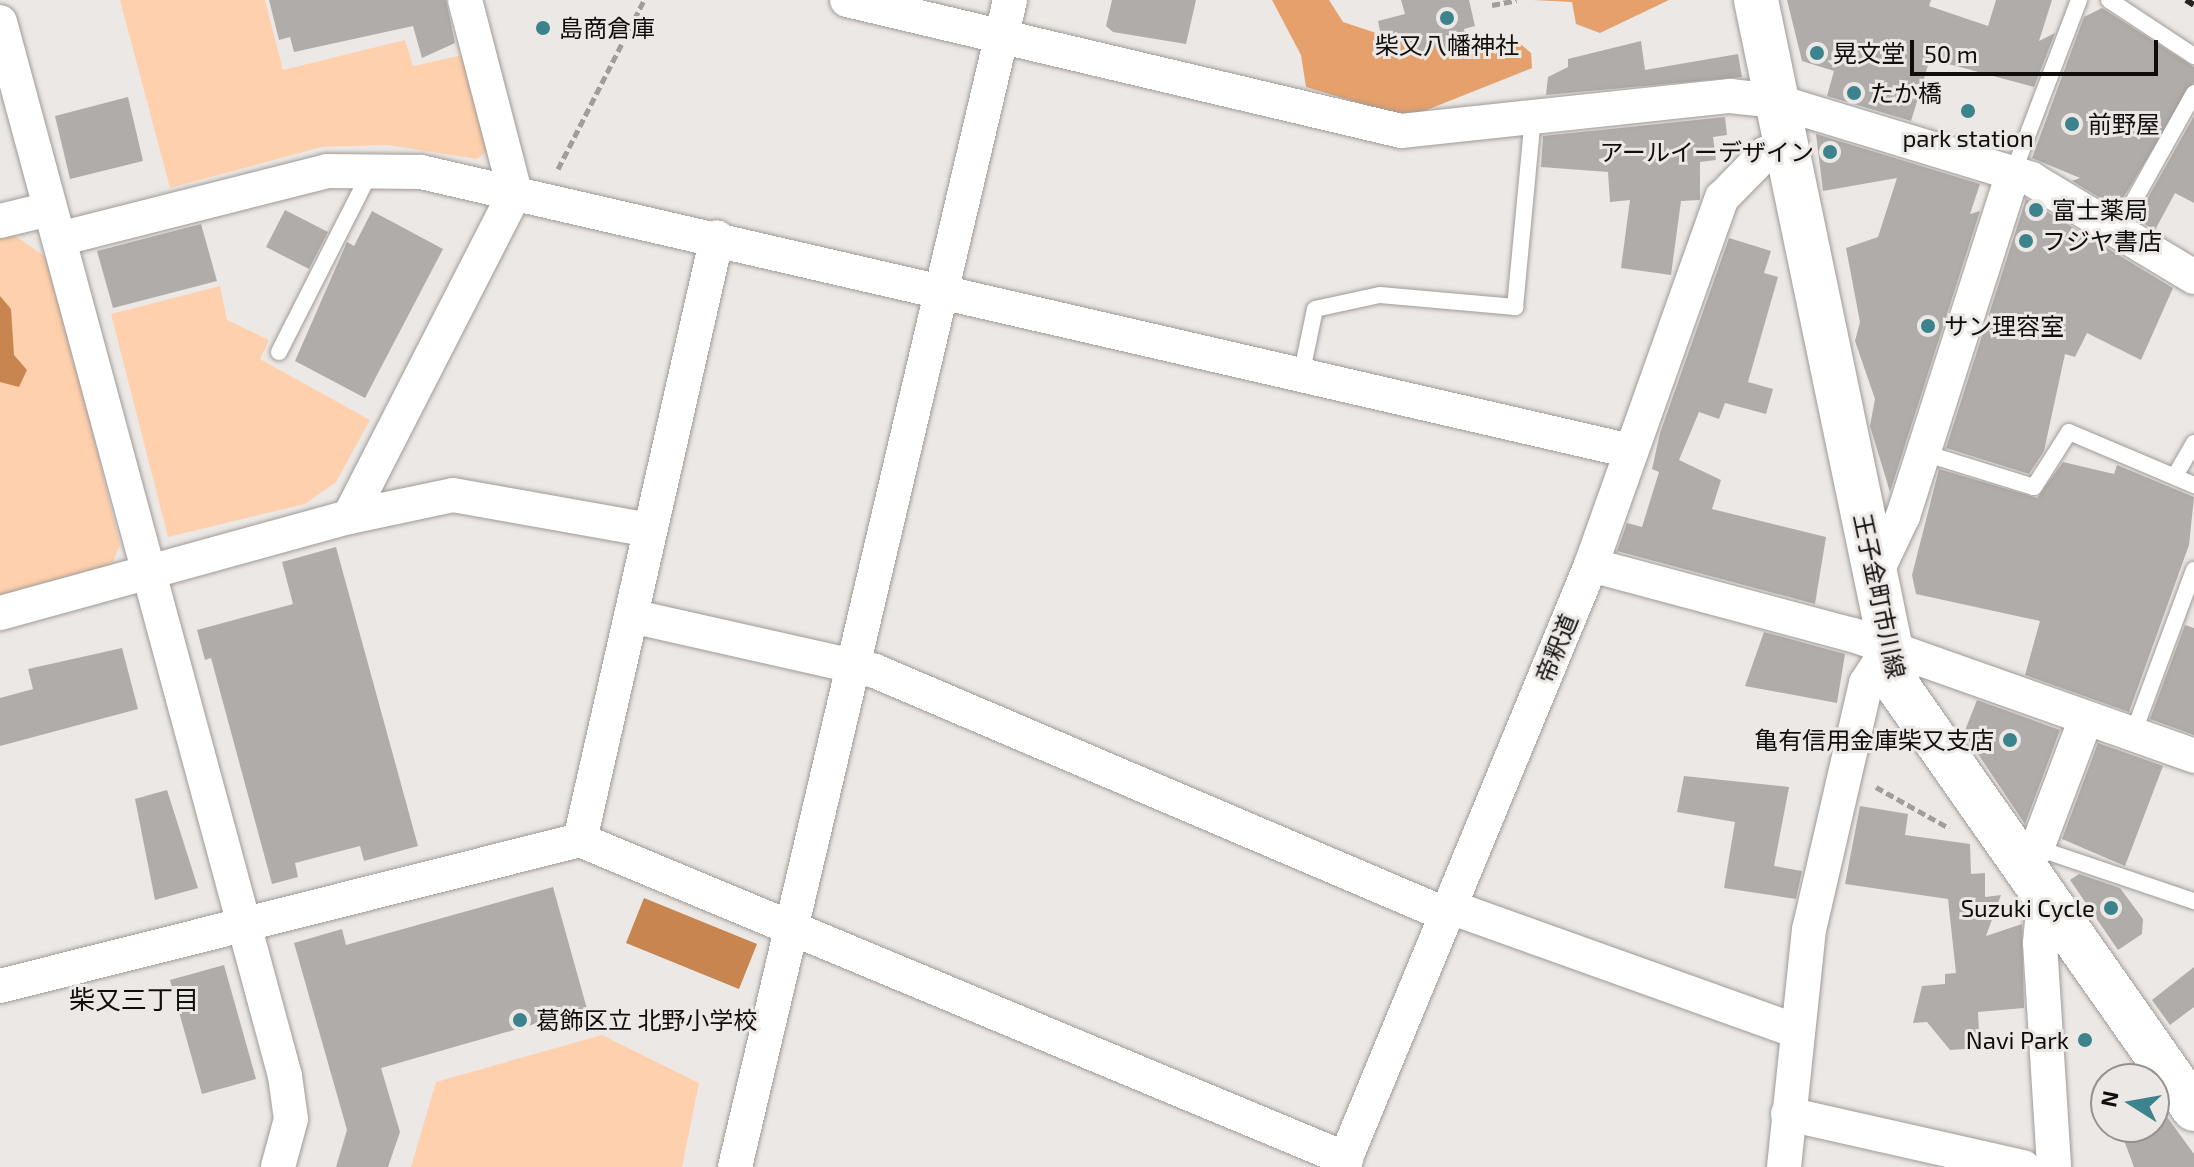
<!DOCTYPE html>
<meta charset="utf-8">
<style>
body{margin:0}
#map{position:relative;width:2194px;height:1167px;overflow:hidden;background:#ece8e5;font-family:"Exo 2","Noto Sans JP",sans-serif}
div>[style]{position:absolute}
.green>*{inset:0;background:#ffd0ad}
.forest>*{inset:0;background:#e5a06b}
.water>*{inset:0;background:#c88550}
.building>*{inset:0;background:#b0aca9}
.path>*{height:5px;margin-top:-2.5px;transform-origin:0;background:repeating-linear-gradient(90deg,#a19d9b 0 8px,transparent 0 12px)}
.roads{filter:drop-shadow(0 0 2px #9f9b98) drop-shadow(0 0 2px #9f9b98)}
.lane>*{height:16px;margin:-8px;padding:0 8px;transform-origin:8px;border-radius:8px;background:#fff}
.street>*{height:34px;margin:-17px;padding:0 17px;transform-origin:17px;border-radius:17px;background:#fff}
.secondary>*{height:44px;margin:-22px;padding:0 22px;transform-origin:22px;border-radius:22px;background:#fff}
.rail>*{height:6px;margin-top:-3px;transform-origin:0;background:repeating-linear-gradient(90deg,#272524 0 12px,transparent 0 18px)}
.dots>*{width:22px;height:22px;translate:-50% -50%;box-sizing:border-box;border:4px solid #ece8e5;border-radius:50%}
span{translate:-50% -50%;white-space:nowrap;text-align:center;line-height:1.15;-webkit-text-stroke:6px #ece8e5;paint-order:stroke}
.poi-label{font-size:24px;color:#100e0d}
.left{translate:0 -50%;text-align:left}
.right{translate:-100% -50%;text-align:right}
.street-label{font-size:24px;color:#100e0d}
.neighbourhood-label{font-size:26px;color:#100e0d}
.north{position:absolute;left:2090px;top:1063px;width:80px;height:80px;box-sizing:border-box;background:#ece8e5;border:2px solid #94918f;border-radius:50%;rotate:281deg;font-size:22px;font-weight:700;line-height:32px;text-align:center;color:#100e0d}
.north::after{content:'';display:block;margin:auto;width:28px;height:36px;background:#3c838d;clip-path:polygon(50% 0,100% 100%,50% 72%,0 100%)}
.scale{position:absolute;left:1910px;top:40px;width:248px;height:36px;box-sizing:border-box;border:4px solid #100e0d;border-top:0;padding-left:10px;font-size:24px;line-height:28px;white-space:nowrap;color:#100e0d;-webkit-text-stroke:6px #ece8e5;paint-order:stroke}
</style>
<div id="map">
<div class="green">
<div style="clip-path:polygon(120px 0,265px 0,283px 70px,405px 40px,413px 66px,463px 55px,488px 151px,477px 159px,388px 145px,322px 147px,170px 188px)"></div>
<div style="clip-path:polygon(10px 232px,51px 261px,120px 545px,109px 570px,0 596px,0 234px)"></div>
<div style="clip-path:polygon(220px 286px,227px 320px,269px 340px,260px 359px,370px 420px,336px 482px,305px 504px,168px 537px,111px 314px)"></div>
<div style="clip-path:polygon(602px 1035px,699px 1083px,682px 1167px,411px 1167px,436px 1082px)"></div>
</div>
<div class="forest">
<div style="clip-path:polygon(1272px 0,1329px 0,1343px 22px,1394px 39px,1491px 35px,1518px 42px,1531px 53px,1532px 68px,1414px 115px,1389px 112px,1306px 87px,1301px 55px)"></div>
<div style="clip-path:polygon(1533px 0,1669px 0,1600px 33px,1576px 24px,1572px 2px)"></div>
</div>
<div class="water">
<div style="clip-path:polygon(0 296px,11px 309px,14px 355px,27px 370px,19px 387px,0 382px)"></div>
<div style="clip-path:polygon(644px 898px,757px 944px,739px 989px,626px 943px)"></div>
</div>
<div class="building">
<div style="clip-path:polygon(269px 0,446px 0,455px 43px,422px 58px,413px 26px,294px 52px,290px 37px,279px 40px)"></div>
<div style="clip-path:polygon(1112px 0,1196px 0,1186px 44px,1113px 32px,1106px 26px)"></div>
<div style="clip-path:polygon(1401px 0,1469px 0,1475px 26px,1464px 29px,1466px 41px,1412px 54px,1409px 40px,1383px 46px,1378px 21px,1405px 14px)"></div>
<div style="clip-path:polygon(1787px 0,1931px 0,1929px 6px,1988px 26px,1996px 0,2052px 0,2039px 41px,2055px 33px,2034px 87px,1930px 59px,1911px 121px,1827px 96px,1834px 71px,1802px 61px)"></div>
<div style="clip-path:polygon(2102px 8px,2194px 67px,2194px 82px,2117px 208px,2072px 181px,2080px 178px,2032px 158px,2084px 17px)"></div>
<div style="clip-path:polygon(1641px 41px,1645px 70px,1738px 54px,1742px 77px,1546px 95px,1548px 77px,1568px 67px,1568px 59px)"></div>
<div style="clip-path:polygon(128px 97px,143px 161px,70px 179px,55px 116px)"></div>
<div style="clip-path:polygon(2194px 116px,2194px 203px,2175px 193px,2155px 230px,2136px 219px)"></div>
<div style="clip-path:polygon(1725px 117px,1727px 135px,1713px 137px,1716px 160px,1700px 162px,1700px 200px,1681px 201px,1671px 275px,1621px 268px,1630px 200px,1610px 202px,1608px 172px,1541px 167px,1543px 136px)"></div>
<div style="clip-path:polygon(1816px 134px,1980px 184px,1970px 214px,1980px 211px,1890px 492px,1870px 426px,1875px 399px,1855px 341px,1860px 322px,1846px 248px,1878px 237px,1897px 178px,1823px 191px)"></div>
<div style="clip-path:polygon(2026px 199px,2173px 288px,2141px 360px,2087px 333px,2075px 357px,2065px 354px,2044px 451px,2029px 474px,1946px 448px)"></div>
<div style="clip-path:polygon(285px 210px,328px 232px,309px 269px,266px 247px)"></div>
<div style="clip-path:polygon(372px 211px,443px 249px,365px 398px,295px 361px,347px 242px,354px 246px)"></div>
<div style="clip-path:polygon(201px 224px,217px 281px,113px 308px,97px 251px)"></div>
<div style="clip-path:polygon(1729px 238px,1771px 251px,1764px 273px,1778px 277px,1748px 382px,1773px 389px,1766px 414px,1725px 403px,1719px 419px,1699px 412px,1679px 460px,1721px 480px,1712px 509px,1826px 537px,1815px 604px,1617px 551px,1627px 523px,1642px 527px,1659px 472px,1652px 469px,1660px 433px)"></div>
<div style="clip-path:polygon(2063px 462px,2114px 474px,2117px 465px,2194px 497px,2189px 545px,2129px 712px,2025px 675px,2040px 621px,1916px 594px,1912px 575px,1939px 469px,2037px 498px)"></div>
<div style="clip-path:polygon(336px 547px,418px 846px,364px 861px,360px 846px,295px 863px,298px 877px,272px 884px,211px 658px,205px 660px,197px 630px,293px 604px,282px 562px)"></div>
<div style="clip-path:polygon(2185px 625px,2194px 628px,2194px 735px,2150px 719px)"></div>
<div style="clip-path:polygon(1764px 632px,1845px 654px,1837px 703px,1745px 686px)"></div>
<div style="clip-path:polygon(122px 648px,138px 709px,0 746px,0 698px,33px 689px,28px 669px)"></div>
<div style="clip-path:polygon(1977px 700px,2060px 730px,2025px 824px,1964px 733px)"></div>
<div style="clip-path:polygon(2098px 743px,2163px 766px,2125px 866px,2062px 839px)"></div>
<div style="clip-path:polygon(1684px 776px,1789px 787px,1774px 866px,1802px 871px,1796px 899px,1724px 888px,1735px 822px,1677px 812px)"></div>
<div style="clip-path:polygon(167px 790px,198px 888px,155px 900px,135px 799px)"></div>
<div style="clip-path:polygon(1860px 806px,1908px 814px,1905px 835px,1970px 844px,1971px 874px,1985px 873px,1985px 897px,2001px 895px,1986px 936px,2022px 924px,2024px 1008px,1978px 1012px,1980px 1048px,1950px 1050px,1927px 1022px,1913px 1023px,1922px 986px,1945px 984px,1945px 974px,1956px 973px,1948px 899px,1845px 884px)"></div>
<div style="clip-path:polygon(2079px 874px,2120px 888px,2143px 919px,2142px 934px,2118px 950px,2070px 880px)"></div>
<div style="clip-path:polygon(553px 887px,587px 1009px,381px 1068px,400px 1132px,388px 1167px,336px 1167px,347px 1130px,294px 943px,342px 929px,346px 945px)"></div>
<div style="clip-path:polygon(224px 965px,256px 1079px,202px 1094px,170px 980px)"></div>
<div style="clip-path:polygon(2194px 967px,2194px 1007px,2170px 1025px,2152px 1000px)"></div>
<div style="clip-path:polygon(2154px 1099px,2194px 1154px,2194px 1167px,2134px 1167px,2119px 1127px,2154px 1127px)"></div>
</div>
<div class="path">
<div style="left:1492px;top:5px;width:25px;rotate:-11deg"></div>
<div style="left:558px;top:169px;width:190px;rotate:-63deg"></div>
<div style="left:1876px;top:787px;width:84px;rotate:29.3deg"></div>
</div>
<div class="roads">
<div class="lane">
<div style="left:2109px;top:0;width:102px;rotate:33.4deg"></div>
<div style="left:2013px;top:173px;width:185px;rotate:-69.1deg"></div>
<div style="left:2117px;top:231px;width:158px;rotate:-60.8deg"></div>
<div style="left:279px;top:352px;width:203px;rotate:-63.1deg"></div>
<div style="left:1301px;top:376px;width:68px;rotate:-78.2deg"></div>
<div style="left:1315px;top:309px;width:66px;rotate:-12.2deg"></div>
<div style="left:1380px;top:295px;width:136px;rotate:5.1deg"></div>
<div style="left:1515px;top:307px;width:190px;rotate:-84.6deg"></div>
<div style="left:1924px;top:453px;width:115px;rotate:17.2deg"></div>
<div style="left:2034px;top:487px;width:65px;rotate:-57.5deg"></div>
<div style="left:2069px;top:432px;width:136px;rotate:23deg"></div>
<div style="left:2175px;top:476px;width:38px;rotate:-60deg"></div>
<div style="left:2133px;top:734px;width:175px;rotate:-69.6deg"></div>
<div style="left:2037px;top:848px;width:166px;rotate:18.7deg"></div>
</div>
<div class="street">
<div style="left:847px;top:0;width:569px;rotate:13.3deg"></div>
<div style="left:1401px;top:131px;width:331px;rotate:-6.1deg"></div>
<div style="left:1730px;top:96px;width:45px;rotate:6.3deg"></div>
<div style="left:1775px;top:101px;width:268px;rotate:16.9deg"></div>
<div style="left:2031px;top:179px;width:190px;rotate:31deg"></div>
<div style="left:0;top:22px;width:1092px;rotate:74.87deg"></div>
<div style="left:285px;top:1076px;width:43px;rotate:82.1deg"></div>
<div style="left:291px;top:1119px;width:50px;rotate:105.2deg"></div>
<div style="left:0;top:221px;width:51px;rotate:-13.5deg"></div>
<div style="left:59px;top:239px;width:276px;rotate:-14.2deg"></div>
<div style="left:327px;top:171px;width:94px;rotate:0.6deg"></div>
<div style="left:421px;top:172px;width:1241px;rotate:12.99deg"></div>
<div style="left:349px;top:517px;width:106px;rotate:-11.9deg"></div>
<div style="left:453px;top:495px;width:200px;rotate:10.1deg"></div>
<div style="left:1591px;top:565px;width:271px;rotate:15deg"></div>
<div style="left:1853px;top:635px;width:362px;rotate:19.5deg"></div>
<div style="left:1874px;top:577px;width:68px;rotate:-64.6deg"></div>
<div style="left:1903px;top:516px;width:360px;rotate:-72.2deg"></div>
<div style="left:0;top:613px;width:362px;rotate:-15.4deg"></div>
<div style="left:349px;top:517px;width:365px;rotate:-62.9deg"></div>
<div style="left:515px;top:192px;width:198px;rotate:-104.6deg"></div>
<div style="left:631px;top:616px;width:250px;rotate:12.7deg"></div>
<div style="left:875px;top:671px;width:622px;rotate:23.1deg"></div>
<div style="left:580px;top:840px;width:618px;rotate:-77.2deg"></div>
<div style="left:2018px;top:862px;width:24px;rotate:-36deg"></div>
<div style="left:2037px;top:848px;width:139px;rotate:-69.3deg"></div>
<div style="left:2044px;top:898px;width:45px;rotate:95.1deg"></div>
<div style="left:2040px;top:943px;width:224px;rotate:86.4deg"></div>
<div style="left:1450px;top:907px;width:368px;rotate:19.7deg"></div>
<div style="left:0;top:986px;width:598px;rotate:-14.13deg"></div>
<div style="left:580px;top:840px;width:830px;rotate:22.61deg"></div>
<div style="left:1788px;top:1114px;width:241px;rotate:12.7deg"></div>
<div style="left:735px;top:1167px;width:1199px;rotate:-76.74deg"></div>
<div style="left:1342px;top:1167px;width:651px;rotate:-67.53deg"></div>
<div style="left:1591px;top:565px;width:390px;rotate:-70.4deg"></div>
<div style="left:1722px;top:198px;width:62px;rotate:-45.7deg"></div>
<div style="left:1765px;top:154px;width:20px;rotate:-11deg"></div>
<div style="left:1784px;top:1167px;width:238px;rotate:-84deg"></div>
<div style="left:1809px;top:930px;width:253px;rotate:-77deg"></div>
<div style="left:1866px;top:683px;width:42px;rotate:-56.7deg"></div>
</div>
<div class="secondary">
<div style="left:1756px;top:0;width:703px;rotate:78.26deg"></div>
<div style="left:1899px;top:688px;width:514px;rotate:54.98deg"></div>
</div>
</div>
<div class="rail">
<div style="left:2186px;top:0;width:9px;rotate:32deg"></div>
</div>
<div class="dots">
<div style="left:1447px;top:18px;background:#3c838d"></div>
<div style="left:543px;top:28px;background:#3c838d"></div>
<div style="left:1817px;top:53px;background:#3c838d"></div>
<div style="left:1854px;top:93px;background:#3c838d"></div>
<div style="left:1968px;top:111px;background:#3c838d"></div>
<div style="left:2072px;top:124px;background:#3c838d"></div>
<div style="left:1830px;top:152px;background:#3c838d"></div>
<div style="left:2036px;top:210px;background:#3c838d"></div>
<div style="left:2026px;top:241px;background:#3c838d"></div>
<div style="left:1928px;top:326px;background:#3c838d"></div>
<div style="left:2010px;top:740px;background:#3c838d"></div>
<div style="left:2111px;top:908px;background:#3c838d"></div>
<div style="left:520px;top:1020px;background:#3c838d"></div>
<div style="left:2085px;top:1040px;background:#3c838d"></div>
</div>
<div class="poi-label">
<span class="left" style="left:559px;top:28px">島商倉庫</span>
<span style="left:1447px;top:45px">柴又八幡神社</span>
<span class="left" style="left:1833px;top:53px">晃文堂</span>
<span class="left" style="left:1870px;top:93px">たか橋</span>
<span class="left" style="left:2088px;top:124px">前野屋</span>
<span style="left:1968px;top:138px">park station</span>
<span class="right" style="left:1814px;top:152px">アールイーデザイン</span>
<span class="left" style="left:2052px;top:210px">富士薬局</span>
<span class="left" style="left:2042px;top:241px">フジヤ書店</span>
<span class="left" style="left:1944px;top:326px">サン理容室</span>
<span class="right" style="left:1994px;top:740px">亀有信用金庫柴又支店</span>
<span class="right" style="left:2095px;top:908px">Suzuki Cycle</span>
<span class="left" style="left:536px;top:1020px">葛飾区立 北野小学校</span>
<span class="right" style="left:2069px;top:1040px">Navi Park</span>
</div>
<div class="street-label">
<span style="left:1880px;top:596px;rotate:78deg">王子金町市川線</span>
<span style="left:1556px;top:648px;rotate:-68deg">帝釈道</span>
</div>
<div class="neighbourhood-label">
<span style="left:134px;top:999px">柴又三丁目</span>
</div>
<div class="north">N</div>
<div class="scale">50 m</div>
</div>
